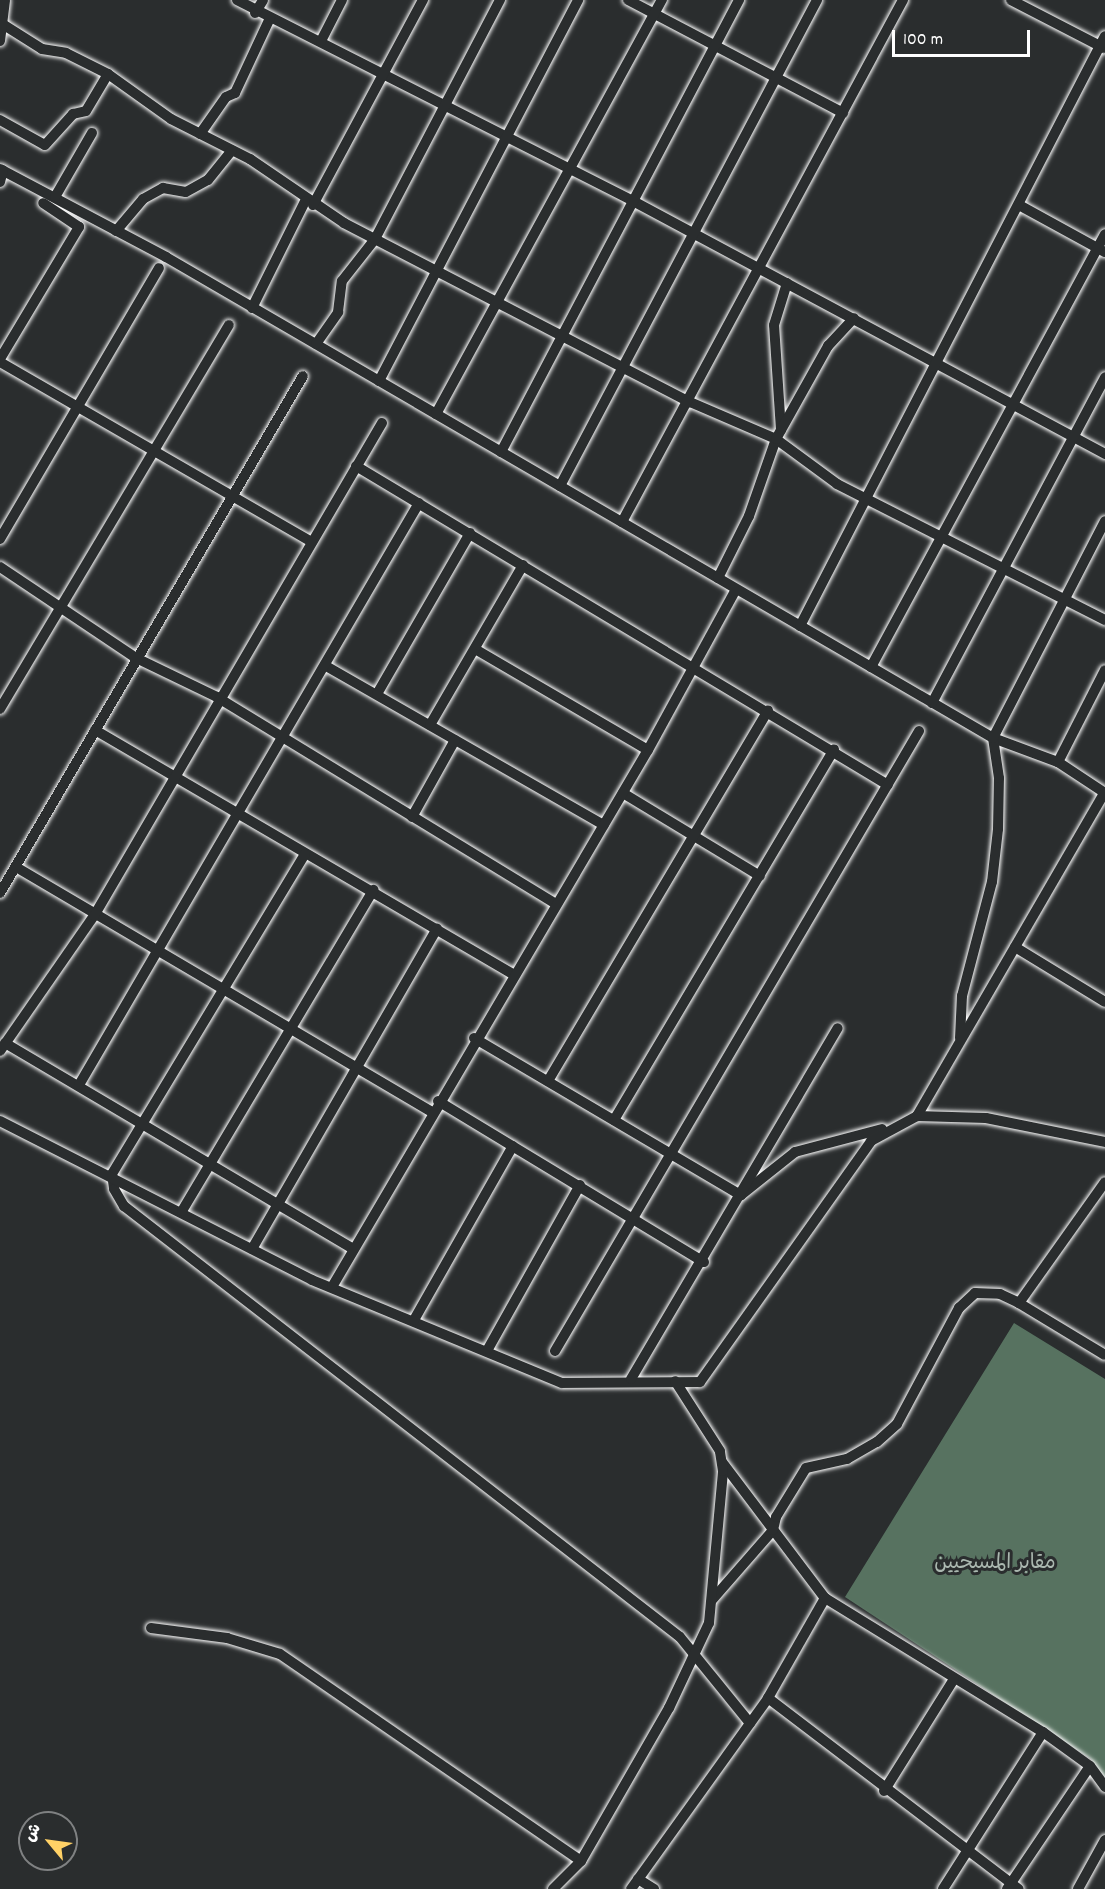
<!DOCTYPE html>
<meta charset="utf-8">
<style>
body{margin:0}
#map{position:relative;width:1105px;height:1889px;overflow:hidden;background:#2a2d2e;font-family:Dekko,"Playpen Sans Arabic",sans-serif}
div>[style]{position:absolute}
.green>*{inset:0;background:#577260}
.roads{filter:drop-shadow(0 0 2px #fff) drop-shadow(0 0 2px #fff)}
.minor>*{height:10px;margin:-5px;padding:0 5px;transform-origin:5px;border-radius:5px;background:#2a2d2e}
span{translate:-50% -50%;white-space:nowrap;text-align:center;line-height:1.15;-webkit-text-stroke:6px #2a2d2e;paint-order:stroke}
.park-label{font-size:20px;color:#abb8b0}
.north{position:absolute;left:18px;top:1811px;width:60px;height:60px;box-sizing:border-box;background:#2a2d2e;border:2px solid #7f8182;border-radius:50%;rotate:299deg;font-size:16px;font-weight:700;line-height:24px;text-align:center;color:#fff}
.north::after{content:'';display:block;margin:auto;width:21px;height:27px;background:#ffd166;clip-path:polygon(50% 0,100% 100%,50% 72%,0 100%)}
.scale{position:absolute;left:892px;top:30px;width:138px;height:27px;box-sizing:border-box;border:3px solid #fff;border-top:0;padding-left:8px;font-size:18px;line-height:21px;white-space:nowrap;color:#fff;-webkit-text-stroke:4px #2a2d2e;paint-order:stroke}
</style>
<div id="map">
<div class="green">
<div style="clip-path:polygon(1014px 1323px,1105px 1379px,1105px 1778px,1091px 1759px,845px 1597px)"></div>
</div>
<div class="roads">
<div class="minor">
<div style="left:237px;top:0;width:444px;rotate:26.9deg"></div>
<div style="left:633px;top:201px;width:536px;rotate:28.19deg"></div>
<div style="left:628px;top:0;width:243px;rotate:27.7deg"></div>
<div style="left:1011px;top:0;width:105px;rotate:27.3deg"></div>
<div style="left:255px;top:13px;width:15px;rotate:-58deg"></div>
<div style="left:4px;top:25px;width:45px;rotate:32.3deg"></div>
<div style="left:42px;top:49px;width:24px;rotate:9deg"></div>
<div style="left:66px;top:53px;width:47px;rotate:26.6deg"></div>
<div style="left:108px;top:74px;width:77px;rotate:35.5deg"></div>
<div style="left:171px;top:119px;width:89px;rotate:26.9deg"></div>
<div style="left:250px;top:159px;width:114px;rotate:34.2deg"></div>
<div style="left:344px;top:223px;width:390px;rotate:27.4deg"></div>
<div style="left:690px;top:402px;width:94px;rotate:23.3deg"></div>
<div style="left:776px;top:439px;width:76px;rotate:36.4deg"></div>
<div style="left:837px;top:484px;width:301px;rotate:26.9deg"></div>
<div style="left:0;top:41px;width:41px;rotate:-83deg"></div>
<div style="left:321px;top:41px;width:46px;rotate:-62.9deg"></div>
<div style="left:0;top:120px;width:51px;rotate:29.1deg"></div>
<div style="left:45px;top:145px;width:42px;rotate:-47.9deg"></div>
<div style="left:73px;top:114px;width:13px;rotate:-13deg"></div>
<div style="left:86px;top:111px;width:43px;rotate:-59.3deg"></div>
<div style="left:200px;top:134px;width:45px;rotate:-54.9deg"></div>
<div style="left:226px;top:97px;width:10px;rotate:-24deg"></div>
<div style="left:235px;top:93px;width:83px;rotate:-65deg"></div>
<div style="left:0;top:169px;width:188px;rotate:27.9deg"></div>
<div style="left:166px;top:257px;width:957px;rotate:30.18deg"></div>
<div style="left:993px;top:738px;width:69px;rotate:20.3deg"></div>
<div style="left:1058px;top:762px;width:56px;rotate:33.4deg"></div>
<div style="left:0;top:182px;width:12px;rotate:-76deg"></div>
<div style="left:55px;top:197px;width:74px;rotate:-60deg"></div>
<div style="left:313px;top:205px;width:233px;rotate:-61.8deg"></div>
<div style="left:1019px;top:205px;width:98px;rotate:28.7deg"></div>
<div style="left:116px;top:231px;width:42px;rotate:-49.8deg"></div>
<div style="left:143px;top:199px;width:23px;rotate:-29deg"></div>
<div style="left:163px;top:188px;width:23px;rotate:10deg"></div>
<div style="left:186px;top:192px;width:25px;rotate:-29deg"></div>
<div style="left:208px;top:180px;width:38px;rotate:-51deg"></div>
<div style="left:252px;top:308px;width:119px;rotate:-63.6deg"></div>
<div style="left:316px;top:344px;width:39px;rotate:-55deg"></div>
<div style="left:338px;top:312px;width:31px;rotate:-83deg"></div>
<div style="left:342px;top:281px;width:53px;rotate:-51.8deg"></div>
<div style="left:375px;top:239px;width:270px;rotate:-62.4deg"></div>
<div style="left:0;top:359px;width:154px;rotate:-59.1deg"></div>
<div style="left:79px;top:227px;width:43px;rotate:-146.3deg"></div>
<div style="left:0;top:362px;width:360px;rotate:30deg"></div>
<div style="left:379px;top:381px;width:430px;rotate:-62.4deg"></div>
<div style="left:436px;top:414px;width:472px;rotate:-61.4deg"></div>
<div style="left:781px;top:430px;width:105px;rotate:-93.8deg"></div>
<div style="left:774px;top:325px;width:44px;rotate:-72.8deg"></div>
<div style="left:501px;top:452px;width:511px;rotate:-62.23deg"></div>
<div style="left:356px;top:466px;width:620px;rotate:30.95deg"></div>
<div style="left:560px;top:486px;width:550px;rotate:-62.13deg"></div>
<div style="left:622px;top:522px;width:593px;rotate:-61.71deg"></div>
<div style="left:0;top:539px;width:314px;rotate:-59.6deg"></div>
<div style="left:0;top:567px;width:164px;rotate:33.8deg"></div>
<div style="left:136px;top:658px;width:90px;rotate:25.7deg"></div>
<div style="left:217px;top:697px;width:396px;rotate:31.4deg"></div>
<div style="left:718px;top:578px;width:69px;rotate:-63.4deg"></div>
<div style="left:749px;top:516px;width:82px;rotate:-70.7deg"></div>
<div style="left:776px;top:439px;width:107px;rotate:-60.8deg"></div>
<div style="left:828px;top:346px;width:38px;rotate:-47deg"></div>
<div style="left:800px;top:626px;width:664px;rotate:-62.66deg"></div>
<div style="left:475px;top:649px;width:200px;rotate:30.3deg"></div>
<div style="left:326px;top:666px;width:320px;rotate:29.8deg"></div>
<div style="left:871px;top:667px;width:492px;rotate:-61.6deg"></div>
<div style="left:377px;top:694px;width:186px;rotate:-60deg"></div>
<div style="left:932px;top:703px;width:369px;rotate:-62deg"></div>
<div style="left:0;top:709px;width:447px;rotate:-59.2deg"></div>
<div style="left:430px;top:725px;width:185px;rotate:-59.8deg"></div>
<div style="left:95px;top:730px;width:483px;rotate:30.3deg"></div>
<div style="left:1058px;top:762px;width:103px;rotate:-62.9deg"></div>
<div style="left:623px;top:793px;width:160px;rotate:31.2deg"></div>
<div style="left:412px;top:817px;width:88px;rotate:-60.8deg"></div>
<div style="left:305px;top:854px;width:374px;rotate:121.1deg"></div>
<div style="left:112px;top:1174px;width:15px;rotate:82deg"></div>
<div style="left:114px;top:1189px;width:20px;rotate:60deg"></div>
<div style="left:124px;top:1206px;width:703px;rotate:37.78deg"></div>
<div style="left:680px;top:1637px;width:111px;rotate:50.9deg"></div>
<div style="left:16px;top:867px;width:481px;rotate:30.5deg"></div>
<div style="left:0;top:893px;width:599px;rotate:-59.63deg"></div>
<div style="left:1015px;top:947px;width:105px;rotate:31.4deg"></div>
<div style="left:474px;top:1038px;width:310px;rotate:30.5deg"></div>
<div style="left:741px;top:1195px;width:69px;rotate:-38.5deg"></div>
<div style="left:795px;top:1152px;width:90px;rotate:-14.8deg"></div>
<div style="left:960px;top:1038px;width:42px;rotate:-87.3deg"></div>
<div style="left:962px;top:996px;width:118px;rotate:-75.3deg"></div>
<div style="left:992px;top:882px;width:53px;rotate:-83.5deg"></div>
<div style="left:998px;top:829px;width:51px;rotate:-88.9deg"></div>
<div style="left:999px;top:778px;width:40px;rotate:-98.5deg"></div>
<div style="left:993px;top:738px;width:244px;rotate:-62.7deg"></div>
<div style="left:5px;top:1043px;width:405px;rotate:30.6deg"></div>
<div style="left:0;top:1051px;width:165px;rotate:-55.2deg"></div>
<div style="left:94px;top:916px;width:571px;rotate:-59.71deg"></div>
<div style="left:548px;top:1081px;width:431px;rotate:-59.3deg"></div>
<div style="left:79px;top:1085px;width:674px;rotate:-59.71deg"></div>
<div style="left:438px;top:1101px;width:311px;rotate:31.2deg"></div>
<div style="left:917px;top:1116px;width:69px;rotate:1.7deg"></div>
<div style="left:986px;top:1118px;width:121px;rotate:11.4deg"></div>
<div style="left:614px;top:1120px;width:431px;rotate:-59.3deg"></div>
<div style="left:0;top:1121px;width:350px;rotate:27deg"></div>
<div style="left:312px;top:1280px;width:270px;rotate:22.4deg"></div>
<div style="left:562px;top:1383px;width:138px;rotate:-0.4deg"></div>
<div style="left:700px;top:1382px;width:296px;rotate:-54.6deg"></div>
<div style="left:871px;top:1141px;width:52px;rotate:-28.5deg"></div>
<div style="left:917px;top:1116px;width:373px;rotate:-59.9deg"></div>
<div style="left:182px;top:1211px;width:374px;rotate:-59.2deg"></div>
<div style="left:252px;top:1249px;width:370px;rotate:-60deg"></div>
<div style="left:332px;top:1287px;width:623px;rotate:-59.53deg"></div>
<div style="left:648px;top:750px;width:183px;rotate:-61.3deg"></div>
<div style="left:1019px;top:1303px;width:100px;rotate:31.2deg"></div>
<div style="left:414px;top:1320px;width:200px;rotate:-60.4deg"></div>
<div style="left:488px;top:1349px;width:188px;rotate:-60.7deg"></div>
<div style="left:555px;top:1351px;width:719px;rotate:-59.58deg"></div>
<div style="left:631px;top:1379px;width:407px;rotate:-59.5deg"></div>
<div style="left:722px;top:1462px;width:171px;rotate:52.9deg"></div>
<div style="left:825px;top:1598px;width:256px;rotate:31.6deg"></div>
<div style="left:1043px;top:1732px;width:58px;rotate:35.9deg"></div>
<div style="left:1090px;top:1766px;width:26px;rotate:54deg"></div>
<div style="left:712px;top:1600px;width:93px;rotate:-48.9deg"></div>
<div style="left:773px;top:1530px;width:13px;rotate:-77deg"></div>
<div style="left:776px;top:1517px;width:57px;rotate:-58.5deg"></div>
<div style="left:806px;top:1468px;width:42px;rotate:-12.4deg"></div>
<div style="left:847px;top:1459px;width:34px;rotate:-30deg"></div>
<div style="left:877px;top:1442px;width:27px;rotate:-42deg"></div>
<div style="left:897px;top:1424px;width:132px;rotate:-61.9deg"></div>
<div style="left:959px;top:1308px;width:22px;rotate:-43deg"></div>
<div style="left:975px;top:1293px;width:25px;rotate:2deg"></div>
<div style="left:1000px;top:1294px;width:21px;rotate:25deg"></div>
<div style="left:1019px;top:1303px;width:148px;rotate:-54.6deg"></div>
<div style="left:151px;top:1628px;width:77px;rotate:7.5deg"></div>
<div style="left:227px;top:1638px;width:55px;rotate:16.8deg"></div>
<div style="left:280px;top:1654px;width:365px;rotate:34.5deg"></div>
<div style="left:768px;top:1698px;width:315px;rotate:37.3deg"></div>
<div style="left:884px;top:1791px;width:132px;rotate:-58deg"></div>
<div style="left:638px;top:1879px;width:19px;rotate:32deg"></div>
<div style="left:553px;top:1889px;width:40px;rotate:-45deg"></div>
<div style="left:581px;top:1861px;width:177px;rotate:-60.1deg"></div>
<div style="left:669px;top:1708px;width:94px;rotate:-64.8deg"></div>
<div style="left:709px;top:1623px;width:153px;rotate:-84.7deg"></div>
<div style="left:723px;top:1471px;width:20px;rotate:-99deg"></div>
<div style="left:720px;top:1451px;width:83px;rotate:-122.7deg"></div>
<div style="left:631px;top:1889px;width:235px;rotate:-54.3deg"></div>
<div style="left:768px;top:1698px;width:115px;rotate:-60.3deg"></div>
<div style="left:943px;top:1889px;width:186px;rotate:-57.5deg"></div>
<div style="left:1007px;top:1889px;width:148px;rotate:-56deg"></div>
<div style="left:1078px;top:1889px;width:56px;rotate:-61.1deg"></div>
</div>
</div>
<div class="park-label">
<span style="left:995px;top:1564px">مقابر المسيحيين</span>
</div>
<div class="north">ش</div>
<div class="scale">100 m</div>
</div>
